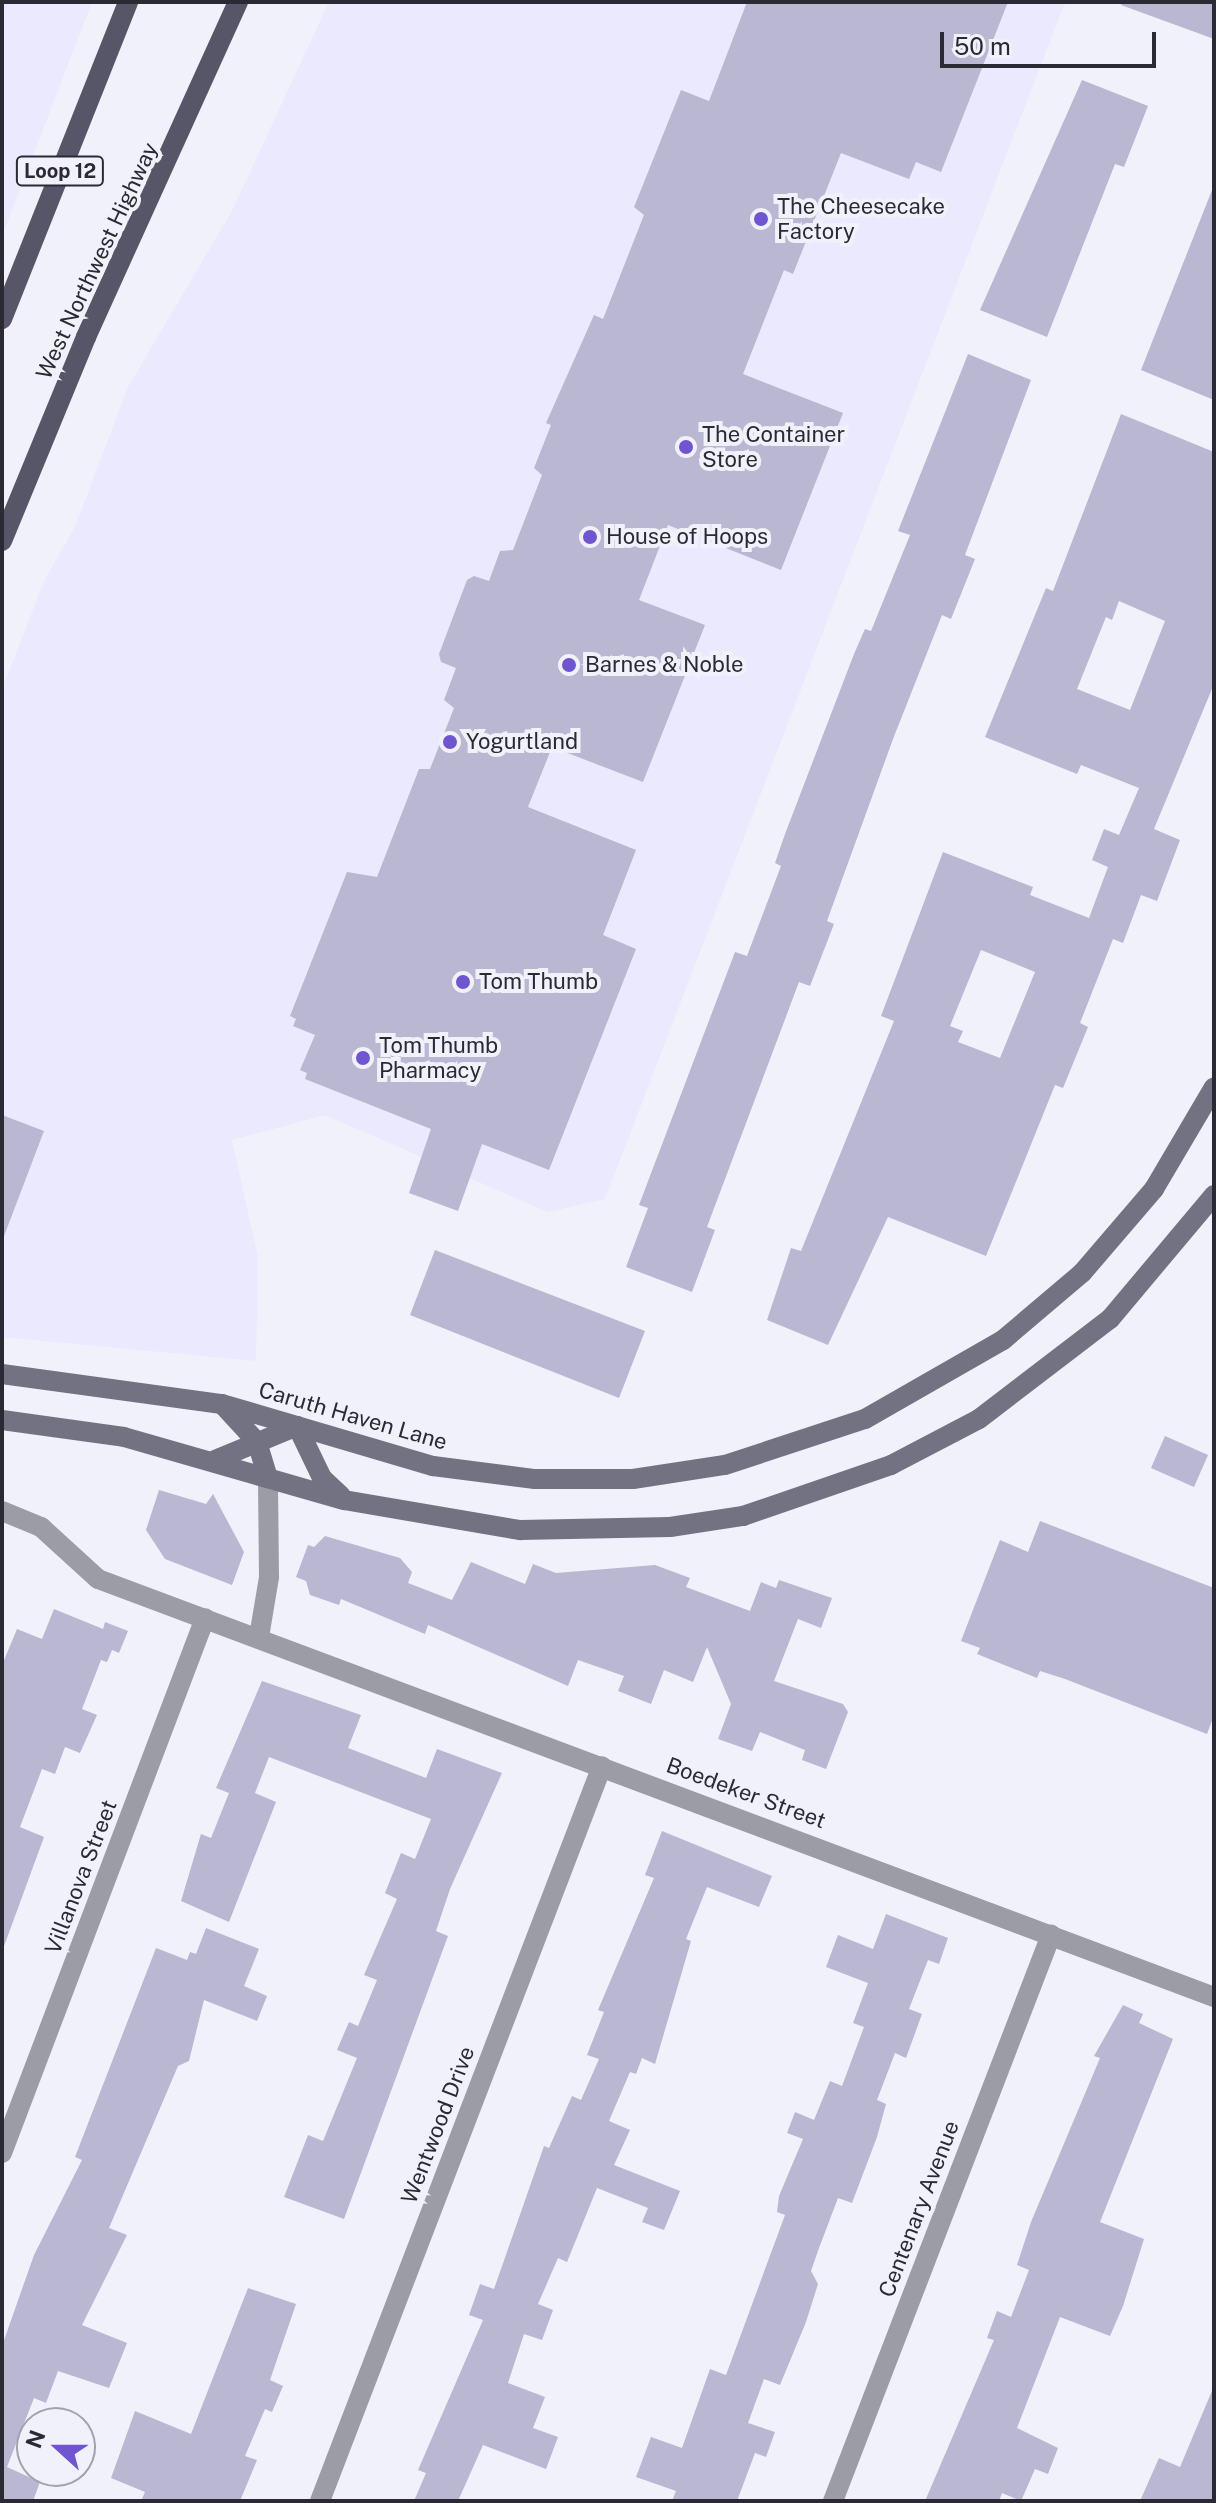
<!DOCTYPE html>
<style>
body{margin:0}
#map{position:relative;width:1216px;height:2503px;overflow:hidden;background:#f1f1fc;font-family:"Public Sans",sans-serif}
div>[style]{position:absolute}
.built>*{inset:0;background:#eae9fd}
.building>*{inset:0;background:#b9b7d1}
.street>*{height:20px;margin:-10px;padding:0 10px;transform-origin:10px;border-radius:10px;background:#9c9ca7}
.secondary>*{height:20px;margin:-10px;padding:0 10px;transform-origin:10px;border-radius:10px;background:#737282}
.primary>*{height:20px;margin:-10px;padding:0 10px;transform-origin:10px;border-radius:10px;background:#575568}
.dots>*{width:22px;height:22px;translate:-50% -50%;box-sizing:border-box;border:4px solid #f1f1fc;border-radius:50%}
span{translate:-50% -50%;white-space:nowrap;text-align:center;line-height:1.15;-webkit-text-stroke:8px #f1f1fc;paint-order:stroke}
.shield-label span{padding:2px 6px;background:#f1f1fc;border:2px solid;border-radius:6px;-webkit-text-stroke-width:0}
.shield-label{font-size:20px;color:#2b2a34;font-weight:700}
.poi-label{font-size:22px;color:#2b2a34}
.left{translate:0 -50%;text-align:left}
.street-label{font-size:22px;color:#2b2a34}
.frame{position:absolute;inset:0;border:4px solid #2b2a34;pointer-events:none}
.north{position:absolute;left:16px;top:2407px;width:80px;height:80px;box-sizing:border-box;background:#f1f1fc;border:2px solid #a2a1ac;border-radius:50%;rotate:291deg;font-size:22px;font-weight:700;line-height:32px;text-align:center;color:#2b2a34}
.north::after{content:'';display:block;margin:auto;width:28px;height:36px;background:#6f55cf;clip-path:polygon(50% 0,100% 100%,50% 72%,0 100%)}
.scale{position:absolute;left:940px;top:32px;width:216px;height:36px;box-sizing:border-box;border:4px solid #2b2a34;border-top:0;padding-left:10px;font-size:24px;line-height:28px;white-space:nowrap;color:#2b2a34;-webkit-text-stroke:6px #f1f1fc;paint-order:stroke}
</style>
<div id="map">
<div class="built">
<div style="clip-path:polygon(2px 2px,92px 2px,2px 236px)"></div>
<div style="clip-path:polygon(329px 2px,1065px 2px,605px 1199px,548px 1212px,325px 1115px,232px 1140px,258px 1257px,256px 1361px,2px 1337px,2px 689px,45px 579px,75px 527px,128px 387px,232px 211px)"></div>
</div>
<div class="building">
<div style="clip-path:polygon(747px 2px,1008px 2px,941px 172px,916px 162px,909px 179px,841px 153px,793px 274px,784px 270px,743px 374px,843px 413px,781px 570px,668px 525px,639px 600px,705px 625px,643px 782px,552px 747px,528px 807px,636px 850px,603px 935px,636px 949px,549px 1170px,482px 1144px,458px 1211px,409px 1193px,431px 1129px,305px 1079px,307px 1073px,300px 1070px,315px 1035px,293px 1026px,296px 1019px,290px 1016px,347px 872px,377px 877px,419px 769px,430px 769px,454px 708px,444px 700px,456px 668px,441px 662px,439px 654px,467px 580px,474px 576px,489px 581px,500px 551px,513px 550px,542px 475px,534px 468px,551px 425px,546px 423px,594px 315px,603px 319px,644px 215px,634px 207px,681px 90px,709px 101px)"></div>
<div style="clip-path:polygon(1122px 2px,1214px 2px,1214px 39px,1121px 5px)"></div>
<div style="clip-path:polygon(1082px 80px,1148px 106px,1124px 167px,1115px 164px,1047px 337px,980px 310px)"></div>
<div style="clip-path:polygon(1214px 185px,1214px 400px,1141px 370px)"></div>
<div style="clip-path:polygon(968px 354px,1031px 380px,965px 555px,975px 559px,951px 619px,942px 615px,893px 739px,827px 921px,834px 924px,810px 986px,799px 982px,707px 1227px,715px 1230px,692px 1292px,626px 1267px,648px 1208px,639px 1205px,735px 952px,747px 956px,781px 866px,775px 863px,785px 834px,854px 654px,865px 629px,871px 631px,910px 535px,898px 531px)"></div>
<div style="clip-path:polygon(evenodd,1121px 414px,1214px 452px,1214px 684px,1154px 829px,1180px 840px,1157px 901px,1141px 895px,1123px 943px,1113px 939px,1080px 1023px,1088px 1027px,1063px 1088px,1055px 1085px,986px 1256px,888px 1217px,828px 1345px,767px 1320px,791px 1248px,801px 1251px,894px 1021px,881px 1016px,943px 852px,1033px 887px,1030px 895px,1089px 918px,1108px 867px,1092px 860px,1104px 829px,1119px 835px,1139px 788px,1081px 765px,1077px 774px,985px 737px,1046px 588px,1053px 591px,1121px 414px,1119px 601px,1165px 621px,1130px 710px,1077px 689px,1106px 617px,1112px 620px,1119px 601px,1121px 414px,981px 950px,1035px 972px,1000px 1058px,958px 1042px,963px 1031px,950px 1026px,981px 950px)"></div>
<div style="clip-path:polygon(2px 1115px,44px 1131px,4px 1236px,2px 1236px)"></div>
<div style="clip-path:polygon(435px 1250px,645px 1331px,619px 1398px,410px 1315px)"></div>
<div style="clip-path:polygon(1165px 1436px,1208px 1455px,1194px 1487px,1151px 1468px)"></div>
<div style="clip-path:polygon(159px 1490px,206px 1504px,213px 1494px,244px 1552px,232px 1585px,165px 1559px,146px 1530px)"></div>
<div style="clip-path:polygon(1040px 1521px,1214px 1588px,1214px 1715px,1207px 1734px,1065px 1679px,1040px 1671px,1037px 1678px,977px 1654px,980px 1648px,961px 1641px,1000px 1540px,1028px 1552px)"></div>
<div style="clip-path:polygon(325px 1536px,400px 1558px,412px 1572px,408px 1583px,452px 1600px,471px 1562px,525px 1584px,533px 1564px,556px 1573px,655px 1565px,690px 1578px,686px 1587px,750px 1611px,761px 1582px,776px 1588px,779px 1580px,832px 1598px,821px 1628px,798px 1619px,774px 1681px,843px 1704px,848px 1712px,826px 1769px,802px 1760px,805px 1750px,760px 1732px,752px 1751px,718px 1739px,731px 1704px,707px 1647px,693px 1682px,664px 1670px,651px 1704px,618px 1691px,624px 1676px,578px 1660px,568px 1686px,428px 1625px,425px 1634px,341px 1599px,339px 1605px,310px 1595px,306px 1581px,296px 1577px,308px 1545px,314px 1547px)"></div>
<div style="clip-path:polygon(54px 1609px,103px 1629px,105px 1622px,128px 1631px,119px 1653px,112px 1650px,107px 1662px,101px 1660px,82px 1709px,97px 1715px,80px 1753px,65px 1747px,55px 1774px,42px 1769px,20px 1827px,44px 1837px,3px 1949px,2px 1665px,17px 1629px,42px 1639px)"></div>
<div style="clip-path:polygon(262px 1681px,361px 1715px,348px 1748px,426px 1778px,437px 1749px,502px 1773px,450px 1889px,436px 1931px,448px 1936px,344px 2219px,284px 2197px,308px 2135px,323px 2141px,357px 2058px,337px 2050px,349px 2022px,358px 2026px,377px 1980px,364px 1975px,397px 1899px,385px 1893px,401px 1853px,415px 1859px,431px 1819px,269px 1757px,255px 1793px,276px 1802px,229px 1922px,181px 1901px,201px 1834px,211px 1838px,229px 1793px,216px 1788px)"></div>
<div style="clip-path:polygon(662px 1831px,772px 1876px,759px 1907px,707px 1887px,686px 1939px,691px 1941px,655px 2064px,642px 2058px,636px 2074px,630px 2072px,609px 2121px,630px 2130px,614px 2165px,680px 2191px,664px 2230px,642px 2222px,648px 2208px,597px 2188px,567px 2262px,558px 2258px,538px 2304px,553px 2310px,542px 2340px,524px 2334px,508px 2383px,545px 2397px,533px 2428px,558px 2437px,546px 2469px,483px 2445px,458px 2501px,414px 2501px,426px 2473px,418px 2470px,483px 2320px,469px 2315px,480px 2284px,494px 2289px,544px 2146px,549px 2148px,572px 2096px,581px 2100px,599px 2059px,587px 2055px,604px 2012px,598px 2010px,654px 1878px,645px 1875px)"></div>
<div style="clip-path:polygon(886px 1914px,948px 1938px,939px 1964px,928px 1960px,909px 2009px,922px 2014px,906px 2058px,895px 2053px,877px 2100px,886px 2104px,877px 2137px,852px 2203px,838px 2198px,819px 2248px,811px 2271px,818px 2284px,806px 2322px,780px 2385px,764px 2379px,748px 2423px,775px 2432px,766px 2457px,755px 2453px,737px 2501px,672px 2501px,676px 2491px,636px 2477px,651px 2437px,682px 2448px,710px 2369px,726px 2375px,785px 2215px,777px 2212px,779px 2196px,803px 2139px,787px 2133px,795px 2112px,814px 2120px,830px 2081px,842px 2086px,864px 2027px,853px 2023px,868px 1983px,826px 1967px,838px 1935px,873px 1949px)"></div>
<div style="clip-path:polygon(206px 1928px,259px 1949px,244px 1986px,267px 1996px,257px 2021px,204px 2000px,189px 2061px,178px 2066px,109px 2228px,127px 2235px,82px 2325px,127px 2343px,109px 2388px,58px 2371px,46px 2403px,34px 2398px,7px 2467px,40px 2482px,33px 2501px,2px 2501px,2px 2346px,34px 2255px,82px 2160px,75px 2157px,156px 1948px,187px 1960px,190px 1952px,196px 1954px)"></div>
<div style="clip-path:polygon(1123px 2005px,1143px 2014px,1139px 2023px,1173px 2039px,1100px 2222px,1144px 2239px,1123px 2306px,1110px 2336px,1060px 2317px,1017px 2428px,1058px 2448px,1048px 2474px,1035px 2469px,1021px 2501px,1002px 2493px,999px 2501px,925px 2501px,994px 2340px,987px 2338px,997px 2311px,1011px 2317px,1029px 2270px,1017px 2265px,1031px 2222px,1100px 2058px,1094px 2056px)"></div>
<div style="clip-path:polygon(248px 2288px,296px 2304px,270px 2380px,283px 2386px,272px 2412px,265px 2409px,245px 2456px,257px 2460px,240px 2501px,141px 2501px,145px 2492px,111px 2478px,135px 2411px,191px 2434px)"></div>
<div style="clip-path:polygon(1214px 2386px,1214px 2501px,1140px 2501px,1159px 2458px,1180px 2467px)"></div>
</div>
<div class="street">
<div style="left:2px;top:1511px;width:42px;rotate:22.3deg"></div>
<div style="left:41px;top:1527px;width:77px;rotate:42.4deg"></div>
<div style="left:98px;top:1579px;width:1192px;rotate:20.53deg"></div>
<div style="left:259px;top:1637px;width:61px;rotate:-80.5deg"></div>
<div style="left:269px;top:1577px;width:100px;rotate:-90.6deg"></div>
<div style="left:2px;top:2153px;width:572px;rotate:-69.22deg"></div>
<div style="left:320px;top:2501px;width:787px;rotate:-69.01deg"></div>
<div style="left:833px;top:2501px;width:607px;rotate:-68.94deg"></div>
</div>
<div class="secondary">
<div style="left:2px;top:1374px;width:222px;rotate:7.8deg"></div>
<div style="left:222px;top:1404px;width:220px;rotate:16.4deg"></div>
<div style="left:433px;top:1466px;width:103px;rotate:7.3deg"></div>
<div style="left:535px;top:1479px;width:98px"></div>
<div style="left:633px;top:1479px;width:93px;rotate:-8.7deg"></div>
<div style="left:725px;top:1465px;width:147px;rotate:-18.2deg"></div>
<div style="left:865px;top:1419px;width:159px;rotate:-29.8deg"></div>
<div style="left:1003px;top:1340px;width:104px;rotate:-40.3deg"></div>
<div style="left:1082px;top:1273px;width:111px;rotate:-49.4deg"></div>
<div style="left:1154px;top:1189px;width:118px;rotate:-59.5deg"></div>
<div style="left:222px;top:1404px;width:52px;rotate:47.4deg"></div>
<div style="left:257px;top:1442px;width:37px;rotate:73deg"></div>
<div style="left:2px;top:1420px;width:123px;rotate:7.9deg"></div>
<div style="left:124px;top:1437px;width:229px;rotate:16deg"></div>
<div style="left:344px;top:1500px;width:179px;rotate:9.7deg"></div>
<div style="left:520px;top:1530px;width:150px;rotate:-1.1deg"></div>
<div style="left:670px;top:1527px;width:74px;rotate:-8.6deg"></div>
<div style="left:743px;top:1516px;width:157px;rotate:-19deg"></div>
<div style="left:891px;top:1465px;width:99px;rotate:-27.6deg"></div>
<div style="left:979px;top:1419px;width:165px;rotate:-37.4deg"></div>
<div style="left:1110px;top:1319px;width:162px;rotate:-50deg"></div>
<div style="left:297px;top:1426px;width:58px;rotate:64.3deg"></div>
<div style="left:322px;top:1478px;width:26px;rotate:43deg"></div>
<div style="left:215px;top:1460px;width:89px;rotate:-22.5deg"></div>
</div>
<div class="primary">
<div style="left:2px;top:319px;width:341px;rotate:-68.3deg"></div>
<div style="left:2px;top:541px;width:221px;rotate:-67.6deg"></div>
<div style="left:86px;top:337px;width:368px;rotate:-65.6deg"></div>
</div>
<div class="dots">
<div style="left:761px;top:219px;background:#6f55cf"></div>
<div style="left:686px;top:447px;background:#6f55cf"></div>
<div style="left:590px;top:537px;background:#6f55cf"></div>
<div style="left:569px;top:665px;background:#6f55cf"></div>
<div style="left:450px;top:742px;background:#6f55cf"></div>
<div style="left:463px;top:982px;background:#6f55cf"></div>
<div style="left:363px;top:1058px;background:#6f55cf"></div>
</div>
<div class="shield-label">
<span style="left:60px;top:171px">Loop 12</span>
</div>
<div class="poi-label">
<span class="left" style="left:777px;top:219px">The Cheesecake<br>Factory</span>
<span class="left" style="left:702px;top:447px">The Container<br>Store</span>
<span class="left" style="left:606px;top:537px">House of Hoops</span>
<span class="left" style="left:585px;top:665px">Barnes &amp; Noble</span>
<span class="left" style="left:466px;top:742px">Yogurtland</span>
<span class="left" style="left:479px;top:982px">Tom Thumb</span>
<span class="left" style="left:379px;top:1058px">Tom Thumb<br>Pharmacy</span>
</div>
<div class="street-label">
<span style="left:97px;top:261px;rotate:-65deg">West Northwest Highway</span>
<span style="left:353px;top:1416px;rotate:16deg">Caruth Haven Lane</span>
<span style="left:746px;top:1793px;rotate:20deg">Boedeker Street</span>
<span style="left:81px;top:1877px;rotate:-69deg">Villanova Street</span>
<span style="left:438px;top:2125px;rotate:-69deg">Wentwood Drive</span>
<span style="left:919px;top:2209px;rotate:-69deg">Centenary Avenue</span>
</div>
<div class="frame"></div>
<div class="north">N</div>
<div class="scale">50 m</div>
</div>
